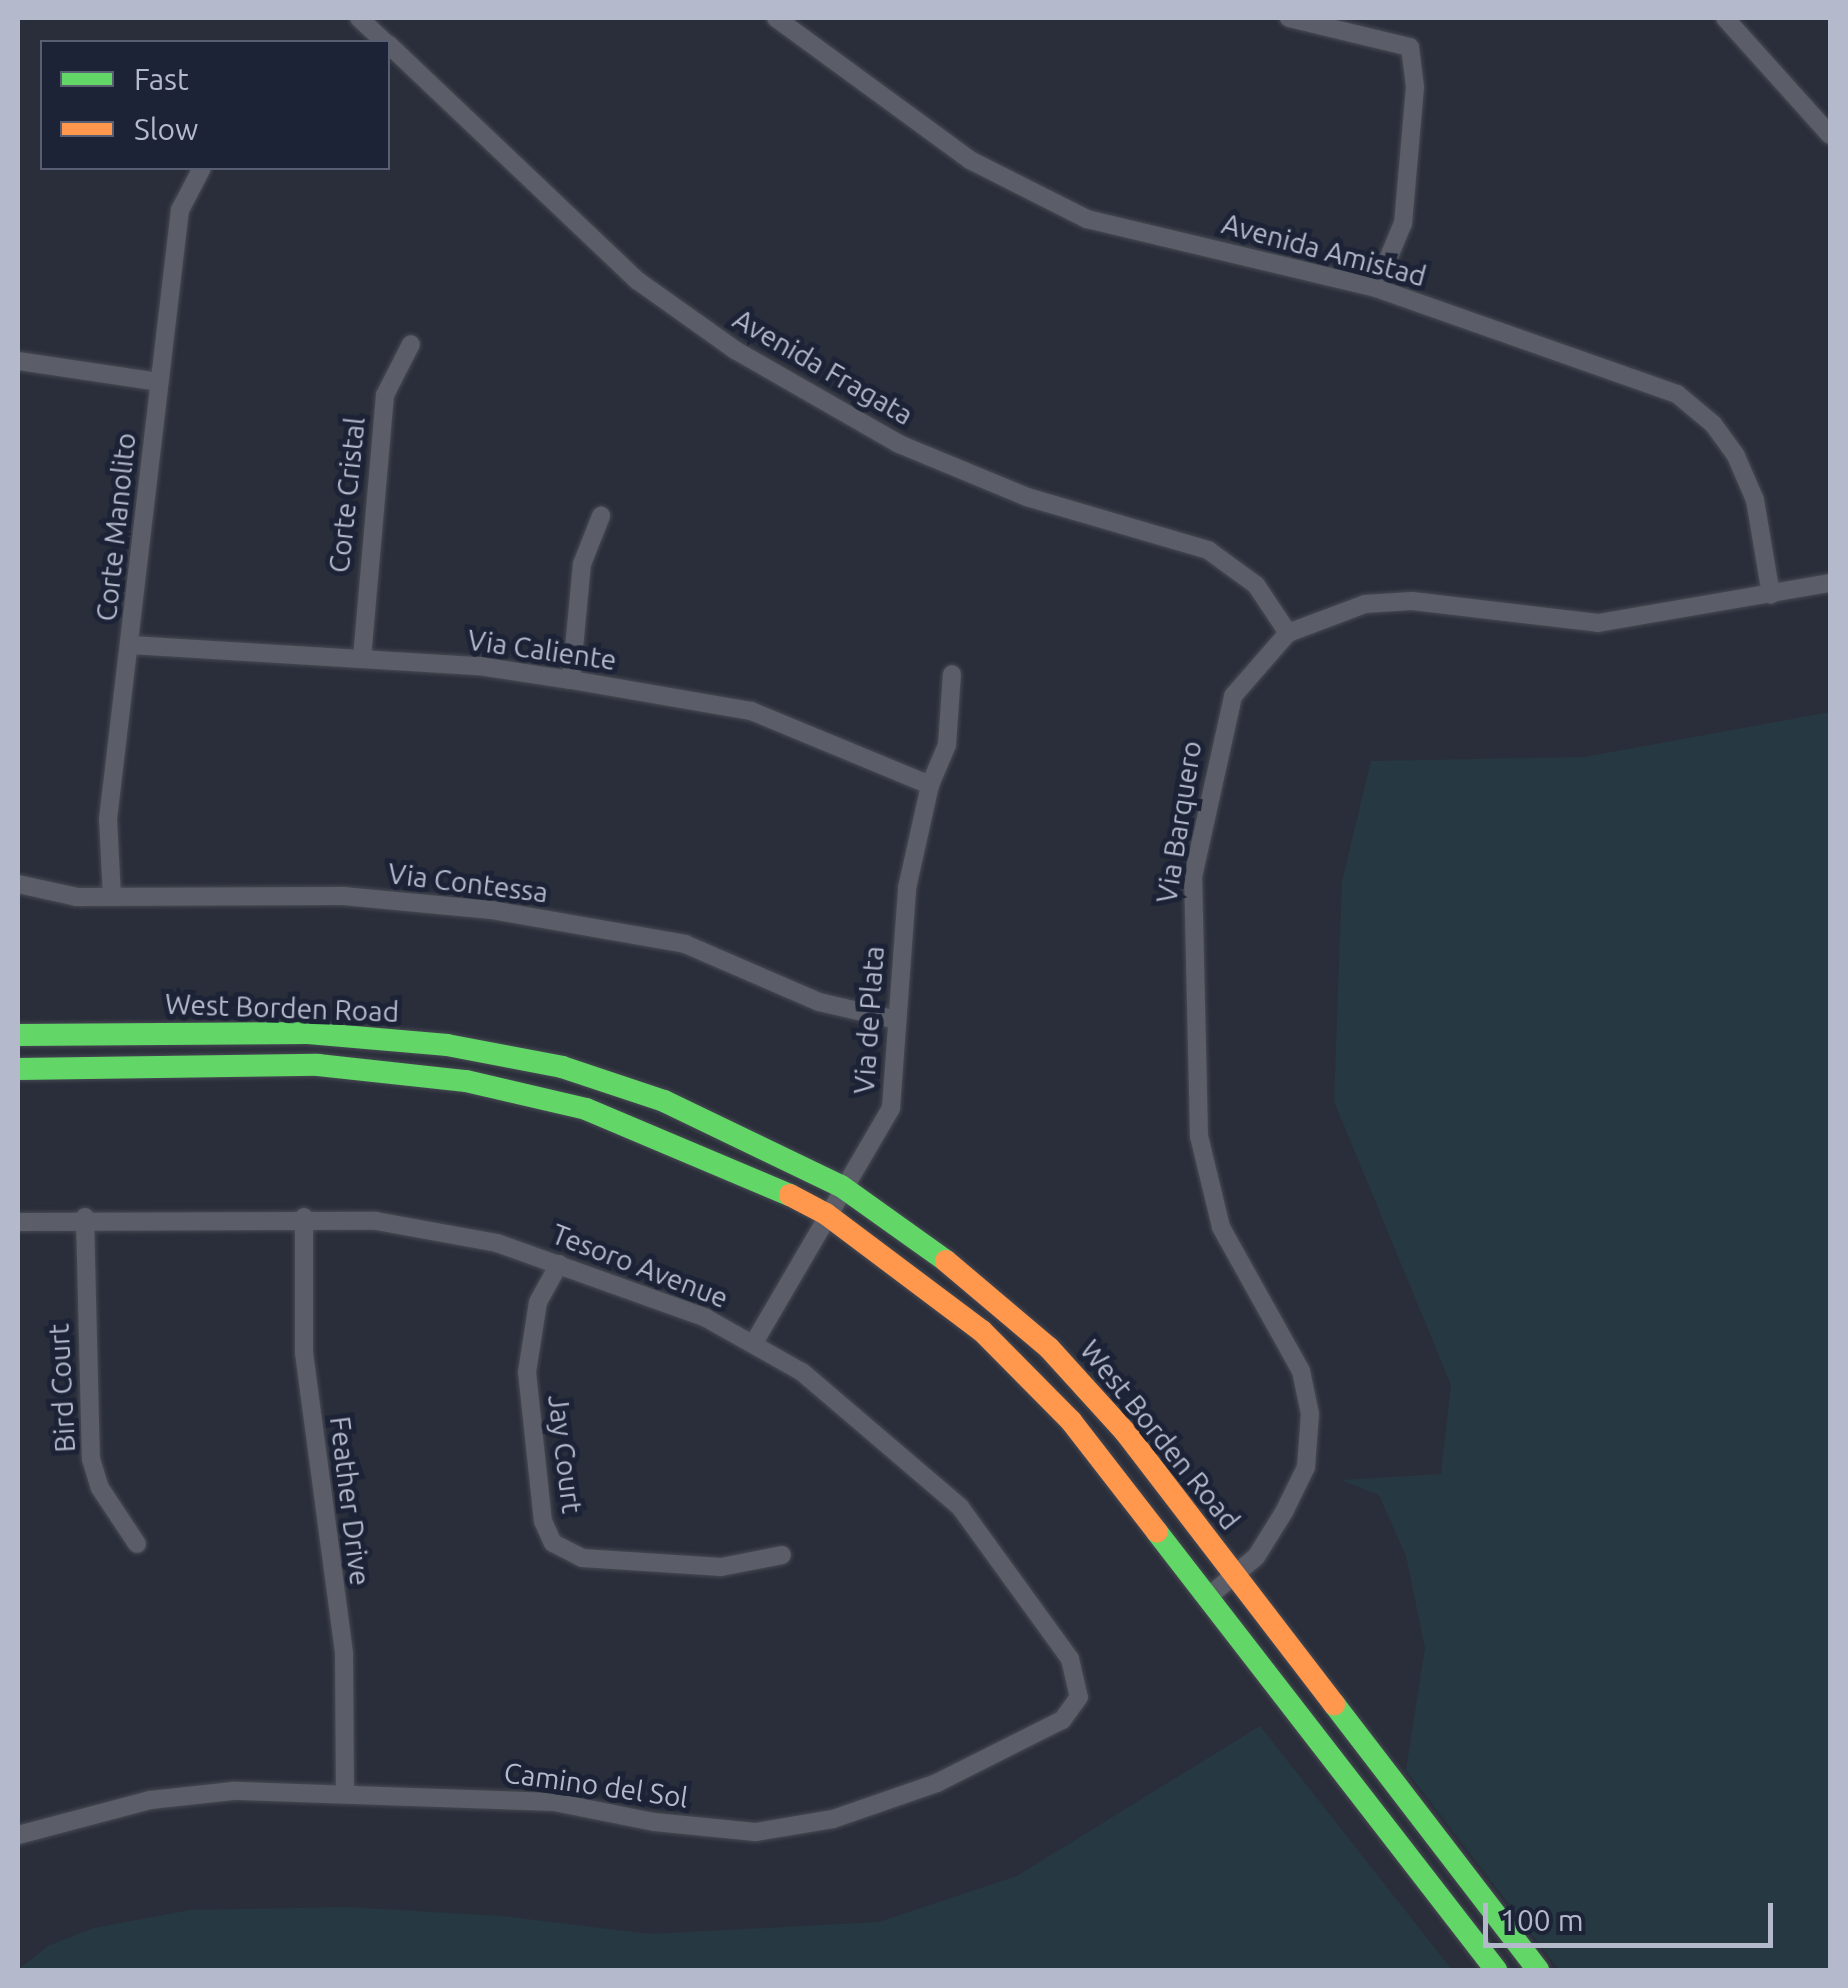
<!DOCTYPE html>
<style>
body{margin:0}
#map{position:relative;width:1848px;height:1988px;overflow:hidden;background:#2a2e3a;font-family:Ubuntu,sans-serif}
div>[style]{position:absolute}
.green>*{inset:0;background:#263841}
.roads{filter:drop-shadow(0 0 2px #474a53) drop-shadow(0 0 2px #474a53)}
.street>*{height:18px;margin:-9px;padding:0 9px;transform-origin:9px;border-radius:9px;background:#5b5e68}
.fast>*{height:22px;margin:-11px;padding:0 11px;transform-origin:11px;border-radius:11px;background:#63d668}
.slow>*{height:22px;margin:-11px;padding:0 11px;transform-origin:11px;border-radius:11px;background:#ff974d}
span{translate:-50% -50%;white-space:nowrap;text-align:center;line-height:1.15;-webkit-text-stroke:10px #1c2336;paint-order:stroke}
.street-label{font-size:28px;color:#b4b9cb}
.frame{position:absolute;inset:0;border:20px solid #b4b9cb;pointer-events:none}
.legend{position:absolute;left:40px;top:40px;width:350px;height:130px;box-sizing:border-box;background:#1c2336;border:2px solid #595f72;margin:0;padding:12px 18px;list-style:none;font-size:30px;color:#b4b9cb}
.legend li{display:flex;align-items:center;gap:20px;height:50px}
.legend b{width:50px;border:2px solid #595f72}
.scale{position:absolute;left:1483px;top:1903px;width:290px;height:45px;box-sizing:border-box;border:5px solid #b4b9cb;border-top:0;padding-left:12px;font-size:30px;line-height:35px;white-space:nowrap;color:#b4b9cb;-webkit-text-stroke:8px #1c2336;paint-order:stroke}
</style>
<div id="map">
<div class="green">
<div style="clip-path:polygon(1830px 712px,1830px 1970px,1559px 1970px,1406px 1770px,1425px 1648px,1406px 1556px,1379px 1495px,1341px 1480px,1441px 1474px,1451px 1385px,1334px 1101px,1342px 881px,1371px 761px,1584px 757px)"></div>
<div style="clip-path:polygon(1260px 1726px,1452px 1970px,18px 1970px,48px 1946px,94px 1928px,190px 1910px,347px 1907px,501px 1916px,650px 1934px,879px 1922px,1017px 1876px)"></div>
</div>
<div class="roads">
<div class="street">
<div style="left:359px;top:18px;width:35px;rotate:43deg"></div>
<div style="left:776px;top:18px;width:240px;rotate:36.2deg"></div>
<div style="left:970px;top:160px;width:131px;rotate:26.8deg"></div>
<div style="left:1087px;top:219px;width:297px;rotate:13.4deg"></div>
<div style="left:1376px;top:288px;width:319px;rotate:19.4deg"></div>
<div style="left:1677px;top:394px;width:47px;rotate:39.8deg"></div>
<div style="left:1713px;top:424px;width:39px;rotate:54deg"></div>
<div style="left:1736px;top:456px;width:48px;rotate:66.6deg"></div>
<div style="left:1755px;top:500px;width:96px;rotate:80.4deg"></div>
<div style="left:1289px;top:18px;width:124px;rotate:13.5deg"></div>
<div style="left:1410px;top:47px;width:40px;rotate:82.9deg"></div>
<div style="left:1415px;top:87px;width:137px;rotate:95deg"></div>
<div style="left:1403px;top:223px;width:70px;rotate:112.6deg"></div>
<div style="left:1725px;top:18px;width:157px;rotate:48.1deg"></div>
<div style="left:388px;top:44px;width:344px;rotate:43.5deg"></div>
<div style="left:638px;top:281px;width:119px;rotate:35.4deg"></div>
<div style="left:735px;top:350px;width:189px;rotate:29.8deg"></div>
<div style="left:899px;top:444px;width:139px;rotate:22.5deg"></div>
<div style="left:1027px;top:497px;width:189px;rotate:16.3deg"></div>
<div style="left:1208px;top:550px;width:59px;rotate:36.1deg"></div>
<div style="left:1256px;top:585px;width:58px;rotate:56.3deg"></div>
<div style="left:18px;top:361px;width:143px;rotate:8.5deg"></div>
<div style="left:131px;top:645px;width:349px;rotate:3.5deg"></div>
<div style="left:479px;top:666px;width:93px;rotate:8.7deg"></div>
<div style="left:571px;top:680px;width:183px;rotate:9.8deg"></div>
<div style="left:751px;top:711px;width:194px;rotate:22.5deg"></div>
<div style="left:362px;top:658px;width:264px;rotate:-85deg"></div>
<div style="left:385px;top:395px;width:57px;rotate:-63deg"></div>
<div style="left:571px;top:680px;width:117px;rotate:-84.6deg"></div>
<div style="left:582px;top:564px;width:52px;rotate:-68.4deg"></div>
<div style="left:18px;top:884px;width:60px;rotate:12.4deg"></div>
<div style="left:77px;top:897px;width:266px;rotate:-0.2deg"></div>
<div style="left:343px;top:896px;width:149px;rotate:5.4deg"></div>
<div style="left:491px;top:910px;width:197px;rotate:9.9deg"></div>
<div style="left:685px;top:944px;width:146px;rotate:23.4deg"></div>
<div style="left:819px;top:1002px;width:80px;rotate:13deg"></div>
<div style="left:112px;top:897px;width:78px;rotate:-92.9deg"></div>
<div style="left:108px;top:819px;width:613px;rotate:-83.26deg"></div>
<div style="left:180px;top:210px;width:47px;rotate:-62.4deg"></div>
<div style="left:85px;top:1217px;width:242px;rotate:88.6deg"></div>
<div style="left:91px;top:1459px;width:30px;rotate:73deg"></div>
<div style="left:100px;top:1488px;width:67px;rotate:56.5deg"></div>
<div style="left:304px;top:1217px;width:136px;rotate:90deg"></div>
<div style="left:304px;top:1353px;width:304px;rotate:82.4deg"></div>
<div style="left:344px;top:1654px;width:138px;rotate:89.6deg"></div>
<div style="left:18px;top:1222px;width:358px;rotate:-0.2deg"></div>
<div style="left:376px;top:1221px;width:123px;rotate:10.3deg"></div>
<div style="left:497px;top:1243px;width:222px;rotate:19.7deg"></div>
<div style="left:706px;top:1318px;width:110px;rotate:29.4deg"></div>
<div style="left:802px;top:1372px;width:208px;rotate:40.5deg"></div>
<div style="left:960px;top:1507px;width:188px;rotate:54.1deg"></div>
<div style="left:1070px;top:1659px;width:39px;rotate:77deg"></div>
<div style="left:1079px;top:1697px;width:29px;rotate:126deg"></div>
<div style="left:1062px;top:1720px;width:140px;rotate:153.3deg"></div>
<div style="left:937px;top:1783px;width:110px;rotate:160.9deg"></div>
<div style="left:833px;top:1819px;width:79px;rotate:170.5deg"></div>
<div style="left:755px;top:1832px;width:101px;rotate:-174.3deg"></div>
<div style="left:654px;top:1822px;width:102px;rotate:-168.7deg"></div>
<div style="left:554px;top:1802px;width:321px;rotate:-178deg"></div>
<div style="left:233px;top:1791px;width:83px;rotate:173.8deg"></div>
<div style="left:150px;top:1800px;width:137px;rotate:165.1deg"></div>
<div style="left:559px;top:1264px;width:43px;rotate:118.9deg"></div>
<div style="left:538px;top:1302px;width:71px;rotate:98.9deg"></div>
<div style="left:527px;top:1372px;width:150px;rotate:83.9deg"></div>
<div style="left:543px;top:1521px;width:24px;rotate:66deg"></div>
<div style="left:553px;top:1543px;width:33px;rotate:27deg"></div>
<div style="left:582px;top:1558px;width:139px;rotate:3.7deg"></div>
<div style="left:721px;top:1567px;width:62px;rotate:-11.1deg"></div>
<div style="left:755px;top:1341px;width:270px;rotate:-59.7deg"></div>
<div style="left:891px;top:1108px;width:221px;rotate:-85.8deg"></div>
<div style="left:907px;top:888px;width:106px;rotate:-77.4deg"></div>
<div style="left:930px;top:785px;width:43px;rotate:-67deg"></div>
<div style="left:947px;top:745px;width:71px;rotate:-86deg"></div>
<div style="left:1209px;top:1596px;width:61px;rotate:-39.7deg"></div>
<div style="left:1256px;top:1557px;width:53px;rotate:-58.1deg"></div>
<div style="left:1284px;top:1512px;width:50px;rotate:-63.9deg"></div>
<div style="left:1306px;top:1467px;width:53px;rotate:-85.7deg"></div>
<div style="left:1310px;top:1414px;width:44px;rotate:-101.8deg"></div>
<div style="left:1301px;top:1371px;width:165px;rotate:-119.1deg"></div>
<div style="left:1221px;top:1227px;width:94px;rotate:-103.6deg"></div>
<div style="left:1199px;top:1136px;width:259px;rotate:-91.3deg"></div>
<div style="left:1193px;top:877px;width:185px;rotate:-77.5deg"></div>
<div style="left:1233px;top:696px;width:84px;rotate:-48.9deg"></div>
<div style="left:1288px;top:633px;width:82px;rotate:-20.6deg"></div>
<div style="left:1365px;top:604px;width:47px;rotate:-3.7deg"></div>
<div style="left:1412px;top:601px;width:187px;rotate:6.7deg"></div>
<div style="left:1598px;top:623px;width:235px;rotate:-9.8deg"></div>
</div>
<div class="fast">
<div style="left:18px;top:1035px;width:290px;rotate:-0.4deg"></div>
<div style="left:308px;top:1033px;width:140px;rotate:4.9deg"></div>
<div style="left:447px;top:1045px;width:117px;rotate:10.8deg"></div>
<div style="left:562px;top:1067px;width:108px;rotate:18.4deg"></div>
<div style="left:664px;top:1101px;width:196px;rotate:25.7deg"></div>
<div style="left:841px;top:1186px;width:129px;rotate:35.5deg"></div>
<div style="left:18px;top:1069px;width:300px;rotate:-0.8deg"></div>
<div style="left:318px;top:1065px;width:149px;rotate:6.2deg"></div>
<div style="left:466px;top:1081px;width:123px;rotate:13.1deg"></div>
<div style="left:586px;top:1109px;width:221px;rotate:22.9deg"></div>
<div style="left:1157px;top:1532px;width:554px;rotate:52.26deg"></div>
<div style="left:1334px;top:1704px;width:335px;rotate:52.5deg"></div>
</div>
<div class="slow">
<div style="left:790px;top:1195px;width:41px;rotate:27.8deg"></div>
<div style="left:826px;top:1214px;width:195px;rotate:36.9deg"></div>
<div style="left:982px;top:1331px;width:127px;rotate:45.3deg"></div>
<div style="left:1071px;top:1421px;width:140px;rotate:52.2deg"></div>
<div style="left:946px;top:1261px;width:135px;rotate:40.2deg"></div>
<div style="left:1049px;top:1348px;width:115px;rotate:47.8deg"></div>
<div style="left:1126px;top:1433px;width:342px;rotate:52.5deg"></div>
</div>
</div>
<div class="street-label">
<span style="left:1324px;top:250px;rotate:15deg">Avenida Amistad</span>
<span style="left:823px;top:367px;rotate:30deg">Avenida Fragata</span>
<span style="left:347px;top:495px;rotate:-84deg">Corte Cristal</span>
<span style="left:116px;top:527px;rotate:-84deg">Corte Manolito</span>
<span style="left:542px;top:650px;rotate:8deg">Via Caliente</span>
<span style="left:1179px;top:822px;rotate:-81deg">Via Barquero</span>
<span style="left:468px;top:883px;rotate:7deg">Via Contessa</span>
<span style="left:282px;top:1008px;rotate:2deg">West Borden Road</span>
<span style="left:869px;top:1020px;rotate:-86deg">Via de Plata</span>
<span style="left:640px;top:1266px;rotate:21deg">Tesoro Avenue</span>
<span style="left:62px;top:1388px;rotate:-93deg">Bird Court</span>
<span style="left:1160px;top:1435px;rotate:51deg">West Borden Road</span>
<span style="left:565px;top:1454px;rotate:83deg">Jay Court</span>
<span style="left:350px;top:1501px;rotate:83deg">Feather Drive</span>
<span style="left:596px;top:1785px;rotate:8deg">Camino del Sol</span>
</div>
<div class="frame"></div>
<ul class="legend">
<li><b style="height:12px;background:#63d668"></b>Fast</li>
<li><b style="height:12px;background:#ff974d"></b>Slow</li>
</ul>
<div class="scale">100 m</div>
</div>
